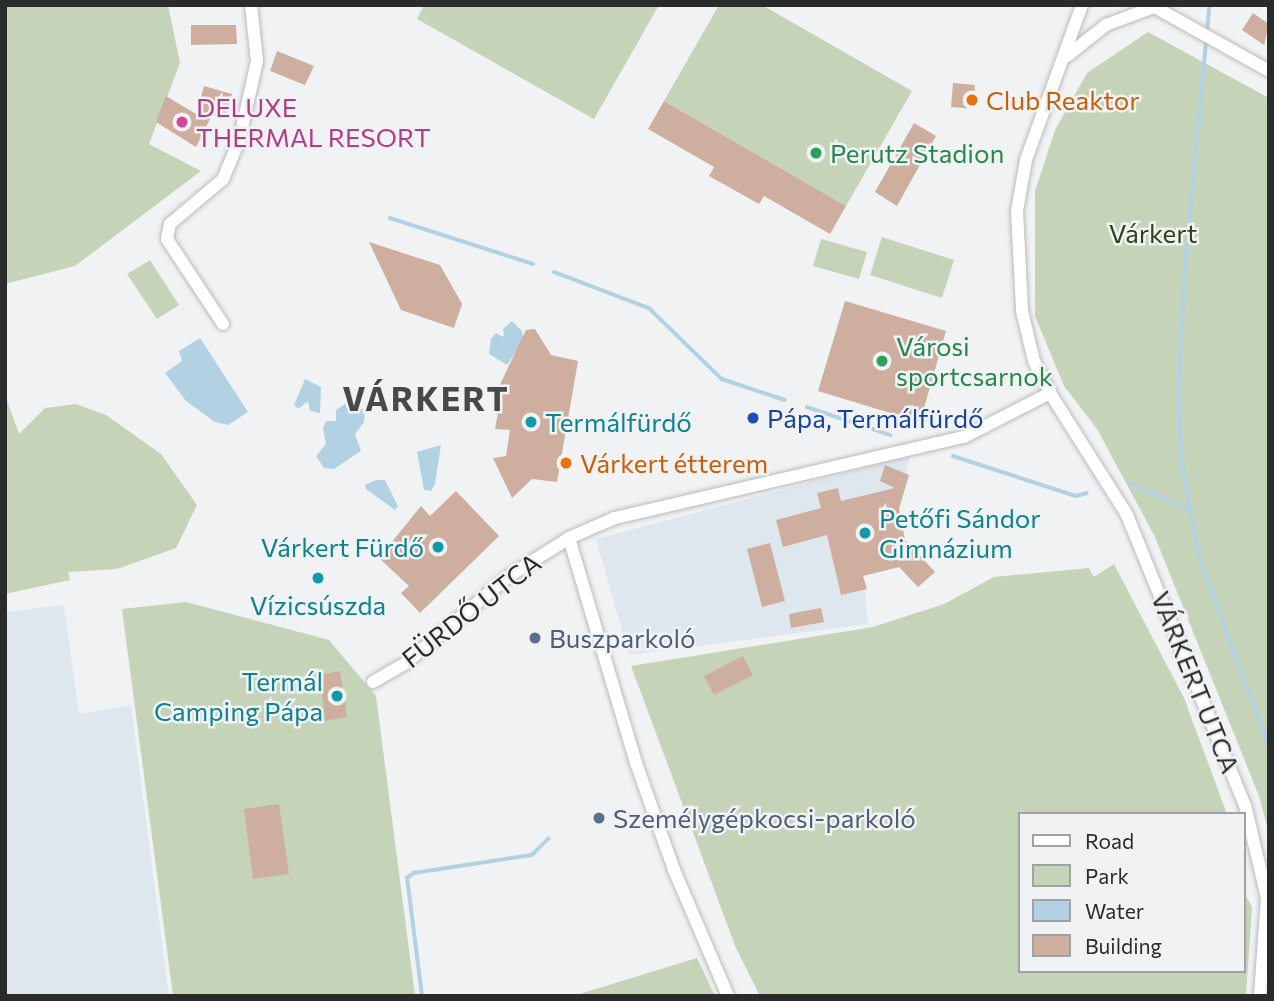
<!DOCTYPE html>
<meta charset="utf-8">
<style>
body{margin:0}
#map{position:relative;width:1274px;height:1001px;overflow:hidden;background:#f1f2f4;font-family:Commissioner,sans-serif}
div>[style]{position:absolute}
.built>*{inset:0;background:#dfe7ee}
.green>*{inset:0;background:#c5d4b8}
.water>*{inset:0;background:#b2d2e4}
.stream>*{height:3.5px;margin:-1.75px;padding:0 1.75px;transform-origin:1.75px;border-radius:1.75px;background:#b2d2e4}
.building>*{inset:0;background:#ceaf9f}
.roads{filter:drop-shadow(0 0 2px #babbbd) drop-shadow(0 0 2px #babbbd)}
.minor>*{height:12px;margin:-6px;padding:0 6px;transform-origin:6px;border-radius:6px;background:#fff}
.dots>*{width:19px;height:19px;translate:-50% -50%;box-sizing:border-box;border:4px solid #f1f2f4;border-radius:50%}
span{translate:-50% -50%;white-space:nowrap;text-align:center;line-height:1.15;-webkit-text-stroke:5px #f1f2f4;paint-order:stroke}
.food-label{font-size:26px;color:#c56008}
.left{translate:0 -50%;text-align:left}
.hotel-label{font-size:26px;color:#b23c85}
.leisure-label{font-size:26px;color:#27864d}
.park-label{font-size:26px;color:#304418}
.transit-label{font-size:26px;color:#164399}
.culture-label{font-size:26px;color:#0d838f}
.right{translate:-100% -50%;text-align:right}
.street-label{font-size:26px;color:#2a2b2b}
.service-label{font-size:26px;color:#4e5e75}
.district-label{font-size:33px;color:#464849;font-weight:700;letter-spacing:2px}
.frame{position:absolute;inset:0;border:7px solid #2a2b2b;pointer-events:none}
.legend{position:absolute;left:1018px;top:812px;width:228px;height:161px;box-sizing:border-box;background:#f1f2f4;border:2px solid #a1a2a4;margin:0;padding:9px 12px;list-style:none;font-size:21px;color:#2a2b2b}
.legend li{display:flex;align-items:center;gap:14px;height:35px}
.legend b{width:35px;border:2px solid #a1a2a4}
</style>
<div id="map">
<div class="built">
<div style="clip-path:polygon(910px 456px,899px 509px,905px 540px,935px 572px,918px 587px,904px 566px,863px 576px,868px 624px,629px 655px,596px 539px)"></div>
<div style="clip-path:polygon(64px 605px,79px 714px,131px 705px,169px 996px,5px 996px,5px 612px)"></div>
</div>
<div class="green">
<div style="clip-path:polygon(5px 5px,168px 5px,180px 63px,149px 144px,201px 171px,75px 266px,5px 284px)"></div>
<div style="clip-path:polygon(424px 5px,659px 5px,594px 119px,417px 19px)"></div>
<div style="clip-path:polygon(719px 5px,762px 5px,912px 91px,846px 206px,664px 101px)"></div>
<div style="clip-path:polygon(1148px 32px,1269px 98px,1269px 834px,1259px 796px,1155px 537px,1097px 429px,1064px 386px,1035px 316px,1035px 191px,1055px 130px,1087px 73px)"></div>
<div style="clip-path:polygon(882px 237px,954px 260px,942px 298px,870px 275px)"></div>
<div style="clip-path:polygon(821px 239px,867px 252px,859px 279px,813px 266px)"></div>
<div style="clip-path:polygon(150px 260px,179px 305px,157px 319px,127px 274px)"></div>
<div style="clip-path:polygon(5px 395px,19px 434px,45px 408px,76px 404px,106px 415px,161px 454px,197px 505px,176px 548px,117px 569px,68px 572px,70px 580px,5px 594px)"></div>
<div style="clip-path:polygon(1114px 564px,1184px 698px,1227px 814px,1020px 814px,1020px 971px,1244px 971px,1244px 892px,1252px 907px,1246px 996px,760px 996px,736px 948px,631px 666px,873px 627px,944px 604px,994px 577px,1089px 568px,1094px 577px)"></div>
<div style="clip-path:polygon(186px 602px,329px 640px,376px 696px,415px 996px,173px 996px,122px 609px)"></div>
<div style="clip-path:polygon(697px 958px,715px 996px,573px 996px)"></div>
</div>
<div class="water">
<div style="clip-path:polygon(512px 321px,522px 331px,524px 340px,507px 365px,489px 354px,491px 339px,496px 333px,504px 337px,503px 329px)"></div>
<div style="clip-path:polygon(200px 338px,248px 412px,228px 425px,215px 422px,186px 401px,165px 373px,182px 361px,179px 351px)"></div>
<div style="clip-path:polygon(305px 379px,321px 387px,320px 413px,310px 411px,308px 401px,298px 409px,294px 405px)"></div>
<div style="clip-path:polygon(349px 401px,365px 411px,364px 422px,355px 434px,361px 451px,334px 469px,324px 468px,316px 456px,326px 444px,323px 428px,326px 421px,336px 421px,336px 410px)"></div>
<div style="clip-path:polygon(441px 445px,435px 484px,431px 491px,424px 490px,417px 452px)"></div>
<div style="clip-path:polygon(376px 480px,385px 480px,398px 506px,395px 510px,366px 489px,365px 485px)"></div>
</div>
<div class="stream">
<div style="left:1210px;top:5px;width:264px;rotate:95.4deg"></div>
<div style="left:1185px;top:268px;width:126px;rotate:92.7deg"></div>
<div style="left:1179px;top:394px;width:69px;rotate:87.5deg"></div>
<div style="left:1182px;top:463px;width:98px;rotate:79.4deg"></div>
<div style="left:1200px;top:559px;width:199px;rotate:69.7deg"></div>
<div style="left:390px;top:218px;width:150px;rotate:17.8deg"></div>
<div style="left:554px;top:272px;width:102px;rotate:20.8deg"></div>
<div style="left:649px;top:308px;width:102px;rotate:44.2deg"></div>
<div style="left:722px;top:379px;width:66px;rotate:18.4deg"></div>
<div style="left:807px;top:407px;width:88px;rotate:18.6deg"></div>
<div style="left:953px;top:456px;width:129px;rotate:18deg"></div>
<div style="left:1076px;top:496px;width:11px;rotate:-15deg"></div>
<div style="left:1130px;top:483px;width:67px;rotate:23.9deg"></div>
<div style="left:422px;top:996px;width:119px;rotate:-97.2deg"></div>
<div style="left:407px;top:878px;width:9px;rotate:-36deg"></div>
<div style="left:414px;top:873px;width:119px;rotate:-8.7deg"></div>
<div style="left:532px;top:855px;width:23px;rotate:-45deg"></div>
</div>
<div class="building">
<div style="clip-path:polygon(1253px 13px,1269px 24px,1264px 45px,1242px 30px)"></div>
<div style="clip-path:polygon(191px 25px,236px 25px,237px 44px,191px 45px)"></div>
<div style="clip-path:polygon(277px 51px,314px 66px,305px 85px,270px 71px)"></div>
<div style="clip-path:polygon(953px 83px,975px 85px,973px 109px,951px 107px)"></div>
<div style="clip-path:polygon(204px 86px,232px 94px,225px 118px,212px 115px,196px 147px,156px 122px,166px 96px,196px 114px)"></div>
<div style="clip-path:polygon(664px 101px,846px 206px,830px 234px,764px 196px,759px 204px,709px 176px,714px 167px,648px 129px)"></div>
<div style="clip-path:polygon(914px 123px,936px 136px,897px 206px,875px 192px)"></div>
<div style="clip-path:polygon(369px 242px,440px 265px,462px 304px,454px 328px,401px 310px)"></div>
<div style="clip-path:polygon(845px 301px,946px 331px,920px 422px,818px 391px)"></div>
<div style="clip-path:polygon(535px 329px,551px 355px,578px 361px,557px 482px,532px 479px,512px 498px,493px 458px,506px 456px,510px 430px,495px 429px,501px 396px,496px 393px,526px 330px)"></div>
<div style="clip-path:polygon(885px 465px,909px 475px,899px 509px,905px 540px,935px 572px,918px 587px,899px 567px,863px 576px,867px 589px,841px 595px,827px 535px,783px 547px,776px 520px,821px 508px,817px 493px,838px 488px,841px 501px,895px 488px,880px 481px)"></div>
<div style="clip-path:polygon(456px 491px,499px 536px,420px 613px,401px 593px,409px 586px,379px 558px,421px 506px,430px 516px)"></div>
<div style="clip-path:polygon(770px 543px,785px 601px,762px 607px,747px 549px)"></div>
<div style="clip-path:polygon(821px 608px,824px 622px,791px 628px,789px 614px)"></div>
<div style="clip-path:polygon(743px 656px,753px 675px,714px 695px,704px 676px)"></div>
<div style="clip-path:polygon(340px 671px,347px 717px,325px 721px,320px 675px)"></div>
<div style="clip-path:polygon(279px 804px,289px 874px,253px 879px,244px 809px)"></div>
</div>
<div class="roads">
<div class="minor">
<div style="left:1082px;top:5px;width:165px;rotate:109.9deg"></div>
<div style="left:1026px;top:160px;width:52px;rotate:100deg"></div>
<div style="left:1017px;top:211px;width:100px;rotate:87.1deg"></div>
<div style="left:1022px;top:311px;width:51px;rotate:76.5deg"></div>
<div style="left:1034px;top:361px;width:36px;rotate:63deg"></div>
<div style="left:1050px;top:393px;width:144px;rotate:57.7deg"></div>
<div style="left:1127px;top:515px;width:313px;rotate:67.9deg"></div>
<div style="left:1245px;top:805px;width:96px;rotate:76.7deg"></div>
<div style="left:1267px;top:898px;width:98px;rotate:94.1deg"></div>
<div style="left:1151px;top:5px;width:135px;rotate:29.2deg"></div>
<div style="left:1067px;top:56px;width:50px;rotate:-38.5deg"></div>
<div style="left:1106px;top:25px;width:51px;rotate:-20.6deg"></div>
<div style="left:223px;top:324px;width:102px;rotate:-123.4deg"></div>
<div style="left:167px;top:239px;width:15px;rotate:-79deg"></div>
<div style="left:170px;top:224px;width:70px;rotate:-40.3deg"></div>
<div style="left:223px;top:179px;width:41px;rotate:-67.2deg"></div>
<div style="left:239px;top:141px;width:82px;rotate:-77.3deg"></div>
<div style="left:257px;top:61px;width:56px;rotate:-96.1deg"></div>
<div style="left:569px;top:538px;width:235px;rotate:73.4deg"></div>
<div style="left:636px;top:763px;width:114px;rotate:70.4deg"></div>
<div style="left:674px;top:870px;width:137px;rotate:66.8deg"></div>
<div style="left:373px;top:682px;width:38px;rotate:-30deg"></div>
<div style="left:406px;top:663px;width:135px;rotate:-40.2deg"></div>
<div style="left:509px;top:576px;width:71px;rotate:-32.3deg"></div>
<div style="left:569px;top:538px;width:50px;rotate:-23.5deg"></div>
<div style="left:615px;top:518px;width:358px;rotate:-13.1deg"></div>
<div style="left:964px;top:437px;width:97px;rotate:-27.1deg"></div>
</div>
</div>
<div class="dots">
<div style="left:972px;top:100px;background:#e8710a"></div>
<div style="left:182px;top:122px;background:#d1479c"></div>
<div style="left:816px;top:153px;background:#2e9e5b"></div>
<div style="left:882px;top:361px;background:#2e9e5b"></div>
<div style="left:753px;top:418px;background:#1a4fb4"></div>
<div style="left:531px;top:422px;background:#0f9aa8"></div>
<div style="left:566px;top:463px;background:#e8710a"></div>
<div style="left:865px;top:533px;background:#0f9aa8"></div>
<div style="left:438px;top:547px;background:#0f9aa8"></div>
<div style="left:318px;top:578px;background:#0f9aa8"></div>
<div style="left:535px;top:638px;background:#5c6f8a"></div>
<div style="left:337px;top:696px;background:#0f9aa8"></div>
<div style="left:599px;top:818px;background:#5c6f8a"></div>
</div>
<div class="food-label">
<span class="left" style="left:986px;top:100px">Club Reaktor</span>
<span class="left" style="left:580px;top:463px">Várkert étterem</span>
</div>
<div class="hotel-label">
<span class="left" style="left:196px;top:122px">DELUXE<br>THERMAL RESORT</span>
</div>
<div class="leisure-label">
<span class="left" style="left:830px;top:153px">Perutz Stadion</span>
<span class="left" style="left:896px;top:361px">Városi<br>sportcsarnok</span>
</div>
<div class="park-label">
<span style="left:1153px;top:233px">Várkert</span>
</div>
<div class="transit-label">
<span class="left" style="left:767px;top:418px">Pápa, Termálfürdő</span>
</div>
<div class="culture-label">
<span class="left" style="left:545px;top:422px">Termálfürdő</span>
<span class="left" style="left:879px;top:533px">Petőfi Sándor<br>Gimnázium</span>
<span class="right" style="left:424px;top:547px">Várkert Fürdő</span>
<span style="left:318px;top:605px">Vízicsúszda</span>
<span class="right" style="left:323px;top:696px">Termál<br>Camping Pápa</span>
</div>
<div class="street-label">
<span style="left:471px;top:610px;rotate:-38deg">FÜRDŐ UTCA</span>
<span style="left:1196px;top:682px;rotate:68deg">VÁRKERT UTCA</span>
</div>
<div class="service-label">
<span class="left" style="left:549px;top:638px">Buszparkoló</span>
<span class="left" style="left:613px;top:818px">Személygépkocsi-parkoló</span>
</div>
<div class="district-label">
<span style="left:426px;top:398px">VÁRKERT</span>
</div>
<div class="frame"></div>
<ul class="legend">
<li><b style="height:9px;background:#fff"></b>Road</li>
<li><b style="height:19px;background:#c5d4b8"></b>Park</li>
<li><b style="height:19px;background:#b2d2e4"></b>Water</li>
<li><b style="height:19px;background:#ceaf9f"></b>Building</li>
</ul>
</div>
